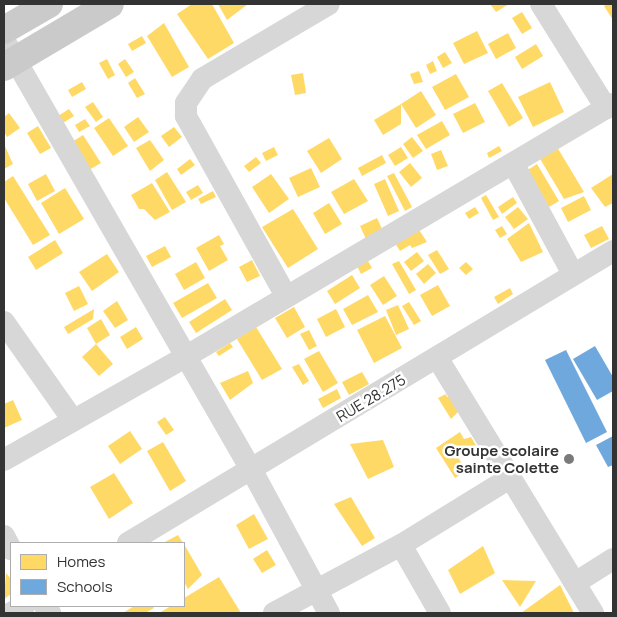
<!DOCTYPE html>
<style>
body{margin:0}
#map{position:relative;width:617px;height:617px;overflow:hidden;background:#fff;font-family:Manrope,sans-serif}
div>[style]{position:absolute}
.homes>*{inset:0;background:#ffd966}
.schools>*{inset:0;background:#6fa8dc}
.minor>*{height:22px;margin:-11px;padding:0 11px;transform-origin:11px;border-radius:11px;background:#d7d7d7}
.major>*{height:28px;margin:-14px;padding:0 14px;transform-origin:14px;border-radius:14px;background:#cacaca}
.dots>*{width:14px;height:14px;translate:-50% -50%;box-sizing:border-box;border:2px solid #fff;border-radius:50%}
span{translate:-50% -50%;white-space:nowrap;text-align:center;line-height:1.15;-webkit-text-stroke:5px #fff;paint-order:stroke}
.street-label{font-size:15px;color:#333}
.poi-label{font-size:15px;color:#333;font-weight:700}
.right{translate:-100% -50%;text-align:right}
.frame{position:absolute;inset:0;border:5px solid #333;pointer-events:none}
.legend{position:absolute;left:10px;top:542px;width:175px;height:65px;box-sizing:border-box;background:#fff;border:1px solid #adadad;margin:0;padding:6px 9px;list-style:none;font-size:15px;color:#333}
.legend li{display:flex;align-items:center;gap:10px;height:25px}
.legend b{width:25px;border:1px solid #adadad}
</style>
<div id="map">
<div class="homes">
<div style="clip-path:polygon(192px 4px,212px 4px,234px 43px,208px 59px,177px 14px)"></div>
<div style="clip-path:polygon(218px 4px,248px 4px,227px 20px)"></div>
<div style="clip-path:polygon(490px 4px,509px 4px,496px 12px)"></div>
<div style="clip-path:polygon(607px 4px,613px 4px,613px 20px,604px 6px)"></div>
<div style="clip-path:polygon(522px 12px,532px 28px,522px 34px,512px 18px)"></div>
<div style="clip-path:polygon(164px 23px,189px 67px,172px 77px,147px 36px)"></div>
<div style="clip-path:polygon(477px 31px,488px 53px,464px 64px,453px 43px)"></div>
<div style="clip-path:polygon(508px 33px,516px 48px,496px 59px,488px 44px)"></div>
<div style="clip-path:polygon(142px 36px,146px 43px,132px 51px,128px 44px)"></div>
<div style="clip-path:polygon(536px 44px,543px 56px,522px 69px,515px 57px)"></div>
<div style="clip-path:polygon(445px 52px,452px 63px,443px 68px,437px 57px)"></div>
<div style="clip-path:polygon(107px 59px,115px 75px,108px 79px,99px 63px)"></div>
<div style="clip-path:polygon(125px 59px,134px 72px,126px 77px,118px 64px)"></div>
<div style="clip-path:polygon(433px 61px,437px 71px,430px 74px,426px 65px)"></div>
<div style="clip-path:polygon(419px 71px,423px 82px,414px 84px,410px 74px)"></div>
<div style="clip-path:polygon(303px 73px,306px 93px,295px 95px,291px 75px)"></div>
<div style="clip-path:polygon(456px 74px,469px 97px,445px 110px,432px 87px)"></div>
<div style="clip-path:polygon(135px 78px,145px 94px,137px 98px,128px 83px)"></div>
<div style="clip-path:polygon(82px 82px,86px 89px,72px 97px,68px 90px)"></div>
<div style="clip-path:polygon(550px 82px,564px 112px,533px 127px,518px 97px)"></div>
<div style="clip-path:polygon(502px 83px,523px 118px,509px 127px,488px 91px)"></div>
<div style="clip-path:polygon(421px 91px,436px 115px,416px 128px,401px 104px)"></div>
<div style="clip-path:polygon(93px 102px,103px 117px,96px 122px,85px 107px)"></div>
<div style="clip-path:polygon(475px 103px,485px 122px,463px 133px,453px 114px)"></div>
<div style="clip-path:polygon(401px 104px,401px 124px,383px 135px,374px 120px)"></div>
<div style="clip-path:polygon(69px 109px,74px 116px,63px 123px,58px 116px)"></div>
<div style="clip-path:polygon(9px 113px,20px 128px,7px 137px,4px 132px,4px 117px)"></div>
<div style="clip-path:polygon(138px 117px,149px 132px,134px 142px,124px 127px)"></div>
<div style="clip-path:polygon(109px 118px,128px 146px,113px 156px,94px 128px)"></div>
<div style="clip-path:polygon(85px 119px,90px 126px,79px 132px,75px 125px)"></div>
<div style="clip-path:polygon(442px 121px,450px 135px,426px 149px,417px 135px)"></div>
<div style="clip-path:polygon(38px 126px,51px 148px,40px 154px,27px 133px)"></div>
<div style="clip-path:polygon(174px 127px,182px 137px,169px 147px,161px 136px)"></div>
<div style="clip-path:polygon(83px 135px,101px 163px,89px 170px,72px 142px)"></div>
<div style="clip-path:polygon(412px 137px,423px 151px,413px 158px,403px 144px)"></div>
<div style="clip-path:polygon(329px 138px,342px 159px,321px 173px,307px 151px)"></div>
<div style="clip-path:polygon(150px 140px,164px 160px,150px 171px,136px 148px)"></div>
<div style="clip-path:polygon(4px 144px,13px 164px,4px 169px)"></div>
<div style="clip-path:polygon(499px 146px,502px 151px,489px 158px,487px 153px)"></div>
<div style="clip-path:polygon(274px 147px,278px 155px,266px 161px,262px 153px)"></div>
<div style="clip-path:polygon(401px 147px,408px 158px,395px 166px,388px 155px)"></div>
<div style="clip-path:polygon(557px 147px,584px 192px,564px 199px,539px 157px)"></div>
<div style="clip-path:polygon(441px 150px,448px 166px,437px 170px,431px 154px)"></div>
<div style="clip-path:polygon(382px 155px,386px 163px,362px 176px,358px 168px)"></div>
<div style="clip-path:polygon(256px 157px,261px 163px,249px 172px,244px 166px)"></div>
<div style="clip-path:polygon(190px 159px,195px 165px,181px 175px,177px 169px)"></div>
<div style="clip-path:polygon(410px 163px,422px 178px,411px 187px,399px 172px)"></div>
<div style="clip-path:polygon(537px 164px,559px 201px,549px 207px,526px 171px)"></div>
<div style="clip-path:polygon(311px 168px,320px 187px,298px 197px,289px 178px)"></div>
<div style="clip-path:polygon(167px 172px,186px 202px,172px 210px,155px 180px)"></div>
<div style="clip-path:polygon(394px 173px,412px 207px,405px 211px,387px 176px)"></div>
<div style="clip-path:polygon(46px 174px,55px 191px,37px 201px,28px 184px)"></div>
<div style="clip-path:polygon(271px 174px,289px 199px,269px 213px,252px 187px)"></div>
<div style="clip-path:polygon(613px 174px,613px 203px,605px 207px,591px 188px)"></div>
<div style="clip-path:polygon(13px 176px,50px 235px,33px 245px,4px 198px,4px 182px)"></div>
<div style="clip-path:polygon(354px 179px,368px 201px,344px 214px,331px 192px)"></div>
<div style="clip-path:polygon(385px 179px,399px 211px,388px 216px,374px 184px)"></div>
<div style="clip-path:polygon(152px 183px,170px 212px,155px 220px,144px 209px,139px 209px,131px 195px)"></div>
<div style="clip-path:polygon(198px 185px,203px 193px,191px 200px,186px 192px)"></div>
<div style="clip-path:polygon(65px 188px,84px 219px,59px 234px,41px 203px)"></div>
<div style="clip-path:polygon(213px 191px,216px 197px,201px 204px,198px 199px)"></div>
<div style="clip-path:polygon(486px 195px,499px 217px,493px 220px,481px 198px)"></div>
<div style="clip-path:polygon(584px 196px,591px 210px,568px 222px,561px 208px)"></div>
<div style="clip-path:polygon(513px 197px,517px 203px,502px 214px,498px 207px)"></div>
<div style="clip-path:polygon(329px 203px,342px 224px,325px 234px,313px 213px)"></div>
<div style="clip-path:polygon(475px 207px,479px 213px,469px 219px,465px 213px)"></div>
<div style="clip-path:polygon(518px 207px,528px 219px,514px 229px,505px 217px)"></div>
<div style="clip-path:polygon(293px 209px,318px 249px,288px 268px,262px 227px)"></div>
<div style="clip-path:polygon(377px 218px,383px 231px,366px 239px,360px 226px)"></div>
<div style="clip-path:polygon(529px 223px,543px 252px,521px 262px,507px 239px)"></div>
<div style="clip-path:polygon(416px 225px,427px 242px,412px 248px,410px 245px,400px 251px,393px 240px)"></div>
<div style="clip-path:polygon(502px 226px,507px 234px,500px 238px,495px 230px)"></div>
<div style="clip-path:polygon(602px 226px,609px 239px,591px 248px,584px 235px)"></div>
<div style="clip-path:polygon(219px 235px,224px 244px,220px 246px,228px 260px,209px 271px,196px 248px)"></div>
<div style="clip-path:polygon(55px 240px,63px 253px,36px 270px,28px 257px)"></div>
<div style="clip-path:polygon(165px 246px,171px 257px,152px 267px,146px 256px)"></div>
<div style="clip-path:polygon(437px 250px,449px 269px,440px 274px,428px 255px)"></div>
<div style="clip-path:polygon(417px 252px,424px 261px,411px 271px,404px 262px)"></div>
<div style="clip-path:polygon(107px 254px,119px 272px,92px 291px,79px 272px)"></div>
<div style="clip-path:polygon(252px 260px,260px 276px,247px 282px,239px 267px)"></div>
<div style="clip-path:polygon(368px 261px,372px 268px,361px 274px,357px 266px)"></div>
<div style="clip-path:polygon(399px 261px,416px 290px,409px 294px,392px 264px)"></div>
<div style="clip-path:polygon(196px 262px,205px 278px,184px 290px,175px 274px)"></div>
<div style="clip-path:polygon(466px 262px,473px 269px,466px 275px,459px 268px)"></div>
<div style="clip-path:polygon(428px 264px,436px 273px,424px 284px,416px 274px)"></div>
<div style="clip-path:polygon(352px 275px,360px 288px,335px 304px,327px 291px)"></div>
<div style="clip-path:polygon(384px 276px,397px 296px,383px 305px,370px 285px)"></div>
<div style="clip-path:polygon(208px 283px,217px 298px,182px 318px,173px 303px)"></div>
<div style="clip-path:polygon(438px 285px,450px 306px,432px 316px,420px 295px)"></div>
<div style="clip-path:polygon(79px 286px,88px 304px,74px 311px,65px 293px)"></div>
<div style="clip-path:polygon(510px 288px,513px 294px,498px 304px,494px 297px)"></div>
<div style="clip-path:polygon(368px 295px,378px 312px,352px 325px,343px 309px)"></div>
<div style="clip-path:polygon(225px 299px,232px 310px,196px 333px,189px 322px)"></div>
<div style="clip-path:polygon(117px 301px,128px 320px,115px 328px,103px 311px)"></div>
<div style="clip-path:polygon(409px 302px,421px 321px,414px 325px,402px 306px)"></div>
<div style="clip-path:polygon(398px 305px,409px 329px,396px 335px,386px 310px)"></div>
<div style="clip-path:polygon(294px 307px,305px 327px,287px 338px,275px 318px)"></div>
<div style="clip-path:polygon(94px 309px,93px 319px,68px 334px,64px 327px)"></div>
<div style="clip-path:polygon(336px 309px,345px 327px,326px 337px,317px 319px)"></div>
<div style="clip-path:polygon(385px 316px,402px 348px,374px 363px,357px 330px)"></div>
<div style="clip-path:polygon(101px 319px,110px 335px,96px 344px,87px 328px)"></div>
<div style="clip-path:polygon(136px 327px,143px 339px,127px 349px,120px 337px)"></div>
<div style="clip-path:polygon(256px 327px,282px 369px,262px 380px,237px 339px)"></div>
<div style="clip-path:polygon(309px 330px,317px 346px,309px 350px,300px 334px)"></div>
<div style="clip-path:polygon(230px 343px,233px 347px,219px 356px,216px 352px)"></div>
<div style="clip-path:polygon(96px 344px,113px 364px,99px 376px,82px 357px)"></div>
<div style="clip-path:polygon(319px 351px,338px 383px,323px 392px,304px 359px)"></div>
<div style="clip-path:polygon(299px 364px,309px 381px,303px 385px,292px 367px)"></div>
<div style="clip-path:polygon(248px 371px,253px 383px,230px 400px,220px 383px)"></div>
<div style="clip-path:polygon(362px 372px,369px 384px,349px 395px,342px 382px)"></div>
<div style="clip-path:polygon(337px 389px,341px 398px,323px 408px,318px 399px)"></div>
<div style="clip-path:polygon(446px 394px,447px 397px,456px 395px,463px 407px,451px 419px,438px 398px)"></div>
<div style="clip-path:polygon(13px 400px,22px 420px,4px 428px,4px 404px)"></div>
<div style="clip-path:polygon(165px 417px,174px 430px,166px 435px,157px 422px)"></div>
<div style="clip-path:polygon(130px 431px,142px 449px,120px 464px,108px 446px)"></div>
<div style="clip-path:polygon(460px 432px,464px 439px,471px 437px,477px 447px,459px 459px,467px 471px,455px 478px,436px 448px)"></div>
<div style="clip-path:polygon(383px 440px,394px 467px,368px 479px,350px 444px)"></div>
<div style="clip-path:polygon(163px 442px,186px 481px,170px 491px,147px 451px)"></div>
<div style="clip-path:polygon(114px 473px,133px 503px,109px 519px,90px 487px)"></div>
<div style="clip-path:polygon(351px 497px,375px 538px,362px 546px,334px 504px)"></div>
<div style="clip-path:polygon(254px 514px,268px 539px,249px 549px,236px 525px)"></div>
<div style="clip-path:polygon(178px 535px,183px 543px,163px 543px)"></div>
<div style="clip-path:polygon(184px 544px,202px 575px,188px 589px,184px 582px)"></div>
<div style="clip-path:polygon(483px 546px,495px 573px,460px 594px,448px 570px)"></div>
<div style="clip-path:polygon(267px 550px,276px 565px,262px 573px,253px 559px)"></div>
<div style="clip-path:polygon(6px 573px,11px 579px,11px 594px,4px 599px)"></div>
<div style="clip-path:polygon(219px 577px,241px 613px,159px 613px,171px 606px,184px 606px,184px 598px)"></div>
<div style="clip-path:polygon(502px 580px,536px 581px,520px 607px)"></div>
<div style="clip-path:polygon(560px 585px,574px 613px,521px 613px)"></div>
<div style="clip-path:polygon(134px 606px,152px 606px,154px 608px,145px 613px,123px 613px)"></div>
</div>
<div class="schools">
<div style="clip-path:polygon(595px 346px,613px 377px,613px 391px,597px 400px,573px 359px)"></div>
<div style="clip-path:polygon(566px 350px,607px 432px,586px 443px,545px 360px)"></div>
<div style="clip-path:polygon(613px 436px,613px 465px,608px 467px,596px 445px)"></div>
</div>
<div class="minor">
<div style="left:541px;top:4px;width:123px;rotate:58deg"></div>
<div style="left:4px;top:40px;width:495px;rotate:60.1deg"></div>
<div style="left:251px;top:469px;width:164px;rotate:61.6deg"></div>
<div style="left:514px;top:165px;width:124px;rotate:61.6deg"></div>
<div style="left:286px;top:296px;width:206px;rotate:-119.1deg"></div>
<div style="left:186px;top:116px;width:13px;rotate:-90deg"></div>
<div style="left:186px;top:103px;width:29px;rotate:-56deg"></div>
<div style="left:202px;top:79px;width:147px;rotate:-30.6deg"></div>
<div style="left:4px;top:322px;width:120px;rotate:54.9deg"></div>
<div style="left:438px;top:359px;width:298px;rotate:58.6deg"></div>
<div style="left:4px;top:460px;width:208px;rotate:-29.6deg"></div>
<div style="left:185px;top:357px;width:497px;rotate:-30.6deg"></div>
<div style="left:4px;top:536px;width:15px;rotate:62deg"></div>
<div style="left:128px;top:543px;width:566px;rotate:-31.05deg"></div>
<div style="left:401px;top:545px;width:78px;rotate:60.2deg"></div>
<div style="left:575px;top:583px;width:45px;rotate:-32.3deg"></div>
<div style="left:45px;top:606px;width:9px;rotate:54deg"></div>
<div style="left:11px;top:613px;width:15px;rotate:-28deg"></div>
<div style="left:274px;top:613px;width:144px;rotate:-28.2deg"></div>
<div style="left:401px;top:545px;width:128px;rotate:-31.6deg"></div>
</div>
<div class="major">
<div style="left:4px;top:30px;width:52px;rotate:-30deg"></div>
<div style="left:4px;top:67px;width:123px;rotate:-30.7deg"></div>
</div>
<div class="dots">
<div style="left:569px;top:459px;background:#7a7a7a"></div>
</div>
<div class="street-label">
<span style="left:371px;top:398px;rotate:-31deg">RUE 28.275</span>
</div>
<div class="poi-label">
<span class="right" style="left:559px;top:459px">Groupe scolaire<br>sainte Colette</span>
</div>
<div class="frame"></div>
<ul class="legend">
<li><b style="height:14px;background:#ffd966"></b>Homes</li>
<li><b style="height:14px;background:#6fa8dc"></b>Schools</li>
</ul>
</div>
